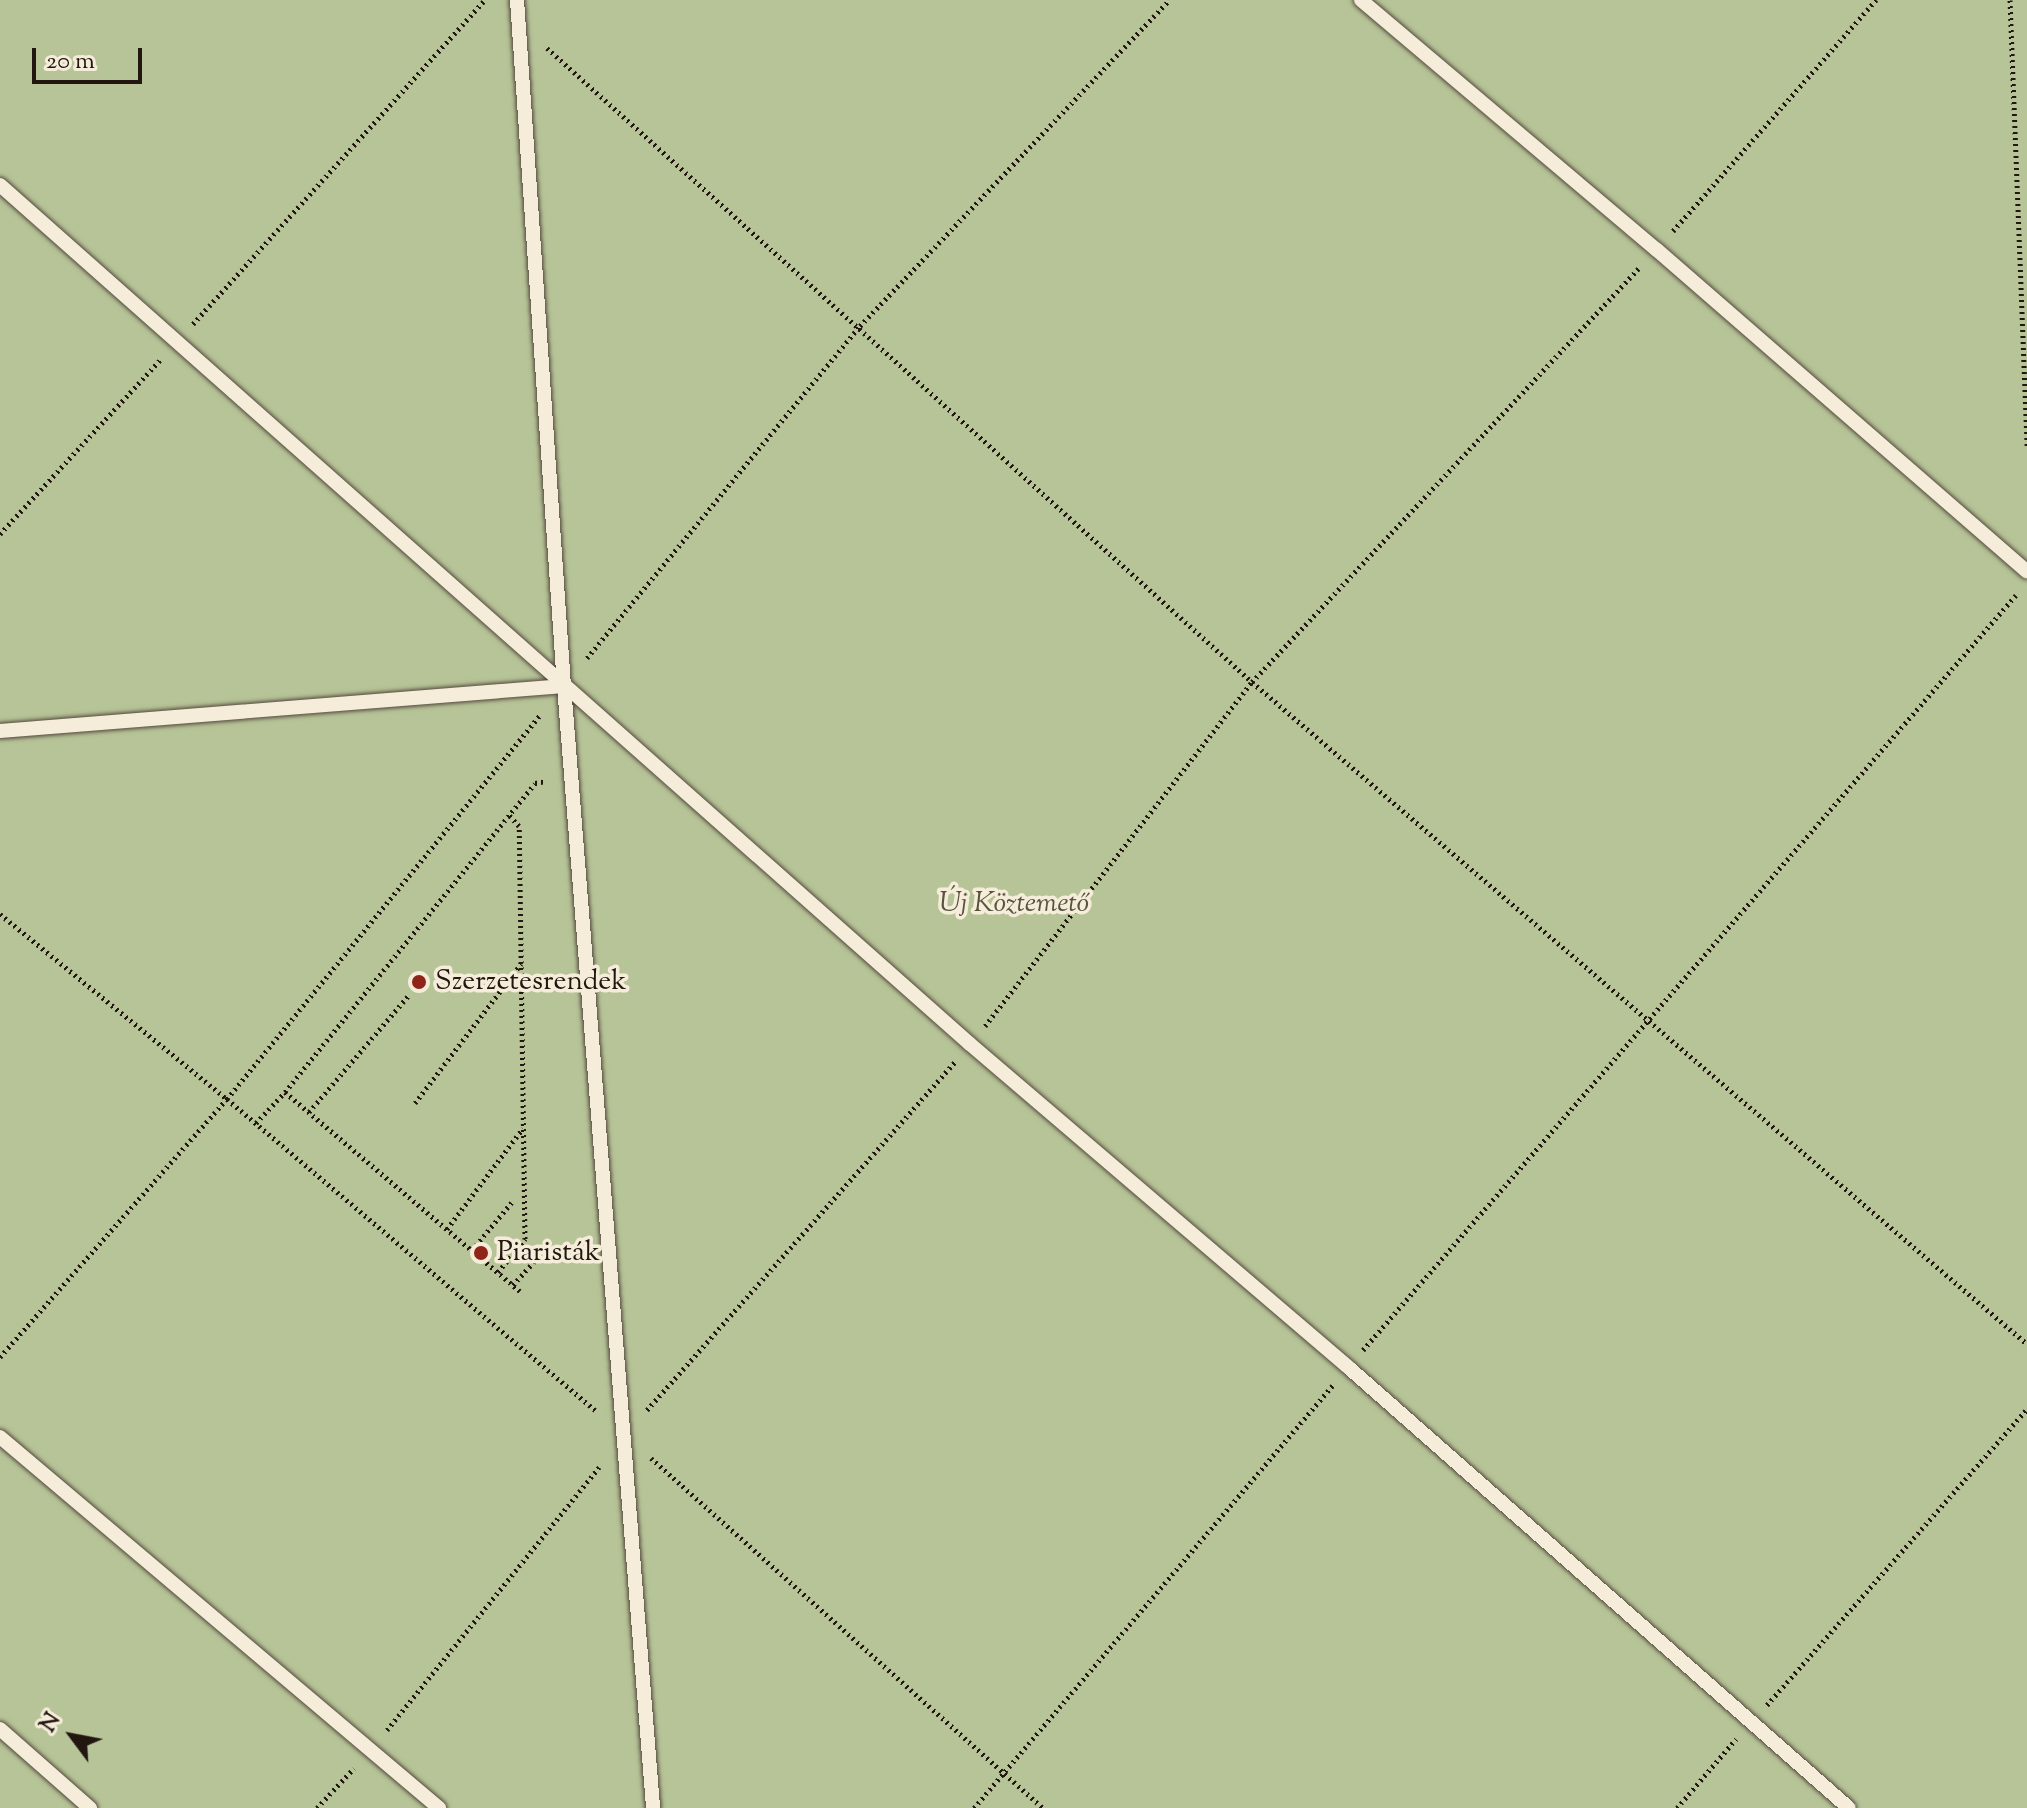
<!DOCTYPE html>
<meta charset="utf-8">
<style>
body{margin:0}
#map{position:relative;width:2027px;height:1808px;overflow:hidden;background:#efe3c6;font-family:"Sorts Mill Goudy",serif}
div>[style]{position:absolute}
.green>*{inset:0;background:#b6c497}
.path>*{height:5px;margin-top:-2.5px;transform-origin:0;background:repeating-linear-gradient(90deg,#221610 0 2px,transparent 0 6px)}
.roads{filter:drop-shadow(0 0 2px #55493e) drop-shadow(0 0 2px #55493e)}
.service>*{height:14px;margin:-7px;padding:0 7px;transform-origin:7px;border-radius:7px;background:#f5edda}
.dots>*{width:22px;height:22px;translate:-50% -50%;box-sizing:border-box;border:4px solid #f5edda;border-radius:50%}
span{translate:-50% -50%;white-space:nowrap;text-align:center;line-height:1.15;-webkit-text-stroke:7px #f5edda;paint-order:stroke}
.park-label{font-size:28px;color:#56533f;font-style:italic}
.poi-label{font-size:28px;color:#221610}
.left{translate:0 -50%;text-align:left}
.north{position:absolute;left:32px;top:1696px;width:80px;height:80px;-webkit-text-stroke:6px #f5edda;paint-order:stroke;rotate:302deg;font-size:22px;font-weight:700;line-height:32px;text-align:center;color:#221610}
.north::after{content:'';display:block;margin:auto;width:28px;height:36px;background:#221610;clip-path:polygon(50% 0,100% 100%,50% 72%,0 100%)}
.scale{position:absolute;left:32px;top:48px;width:110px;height:36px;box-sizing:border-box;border:4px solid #221610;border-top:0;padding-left:10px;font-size:24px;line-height:28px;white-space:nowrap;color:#221610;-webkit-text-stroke:6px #f5edda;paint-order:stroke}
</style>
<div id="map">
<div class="green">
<div style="clip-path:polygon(0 0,2027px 0,2027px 1808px,0 1808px)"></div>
</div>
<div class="path">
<div style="left:2010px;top:0;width:446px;rotate:87.8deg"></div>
<div style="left:547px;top:48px;width:948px;rotate:41.96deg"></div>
<div style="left:1252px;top:682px;width:1019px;rotate:40.5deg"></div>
<div style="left:1673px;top:231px;width:308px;rotate:-48.7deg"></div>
<div style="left:193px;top:324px;width:436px;rotate:-48deg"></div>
<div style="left:0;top:534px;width:239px;rotate:-47.4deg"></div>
<div style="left:587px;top:658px;width:430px;rotate:-50.6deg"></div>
<div style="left:860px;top:326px;width:449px;rotate:-46.5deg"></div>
<div style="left:0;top:914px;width:293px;rotate:39.2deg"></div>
<div style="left:227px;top:1099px;width:482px;rotate:40.2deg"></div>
<div style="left:985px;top:1026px;width:435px;rotate:-52.2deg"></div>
<div style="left:1252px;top:682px;width:567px;rotate:-46.93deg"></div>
<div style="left:285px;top:1092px;width:308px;rotate:40.3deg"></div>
<div style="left:415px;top:1103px;width:175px;rotate:-52.7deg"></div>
<div style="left:309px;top:1112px;width:153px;rotate:-49.5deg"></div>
<div style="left:256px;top:1123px;width:42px;rotate:-46.9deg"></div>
<div style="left:285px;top:1092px;width:397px;rotate:-51deg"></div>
<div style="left:535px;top:783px;width:11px;rotate:-10deg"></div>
<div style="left:447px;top:1229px;width:126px;rotate:-53deg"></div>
<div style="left:472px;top:1250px;width:62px;rotate:-50.2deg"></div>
<div style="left:498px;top:1272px;width:43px;rotate:-50.7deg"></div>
<div style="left:525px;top:1239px;width:413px;rotate:-90.8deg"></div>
<div style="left:519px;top:826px;width:15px;rotate:-132deg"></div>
<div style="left:513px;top:1285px;width:38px;rotate:-48deg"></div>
<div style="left:538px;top:1257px;width:47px;rotate:-4.9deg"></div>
<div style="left:1363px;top:1350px;width:998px;rotate:-49.14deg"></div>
<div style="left:0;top:1357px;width:344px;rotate:-48.7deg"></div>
<div style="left:227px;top:1099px;width:495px;rotate:-50.8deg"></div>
<div style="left:647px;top:1410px;width:466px;rotate:-48.5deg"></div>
<div style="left:651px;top:1458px;width:526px;rotate:41.76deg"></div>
<div style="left:1767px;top:1705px;width:394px;rotate:-48.7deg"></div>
<div style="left:387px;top:1730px;width:338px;rotate:-51.1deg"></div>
<div style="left:317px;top:1808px;width:54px;rotate:-47.2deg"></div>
<div style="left:974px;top:1808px;width:555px;rotate:-49.68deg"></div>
<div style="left:1677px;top:1808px;width:91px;rotate:-49.5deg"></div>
</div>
<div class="roads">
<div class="service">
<div style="left:517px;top:0;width:688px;rotate:86.08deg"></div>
<div style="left:564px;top:686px;width:1126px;rotate:85.46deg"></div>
<div style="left:1361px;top:0;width:387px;rotate:40.2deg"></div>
<div style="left:1657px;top:250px;width:490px;rotate:41deg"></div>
<div style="left:0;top:185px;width:1296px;rotate:41.53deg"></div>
<div style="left:970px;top:1044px;width:497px;rotate:40.5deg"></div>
<div style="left:1348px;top:1367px;width:667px;rotate:41.36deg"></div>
<div style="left:0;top:731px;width:566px;rotate:-4.56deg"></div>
<div style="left:0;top:1437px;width:575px;rotate:40.2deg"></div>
<div style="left:0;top:1729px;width:120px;rotate:41.3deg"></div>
</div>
</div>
<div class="dots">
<div style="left:419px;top:982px;background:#8f2418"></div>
<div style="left:481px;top:1253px;background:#8f2418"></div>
</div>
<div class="park-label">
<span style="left:1014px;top:904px">Új Köztemető</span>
</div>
<div class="poi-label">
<span class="left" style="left:435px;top:982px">Szerzetesrendek</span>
<span class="left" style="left:497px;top:1253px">Piaristák</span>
</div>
<div class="north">N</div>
<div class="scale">20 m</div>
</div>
